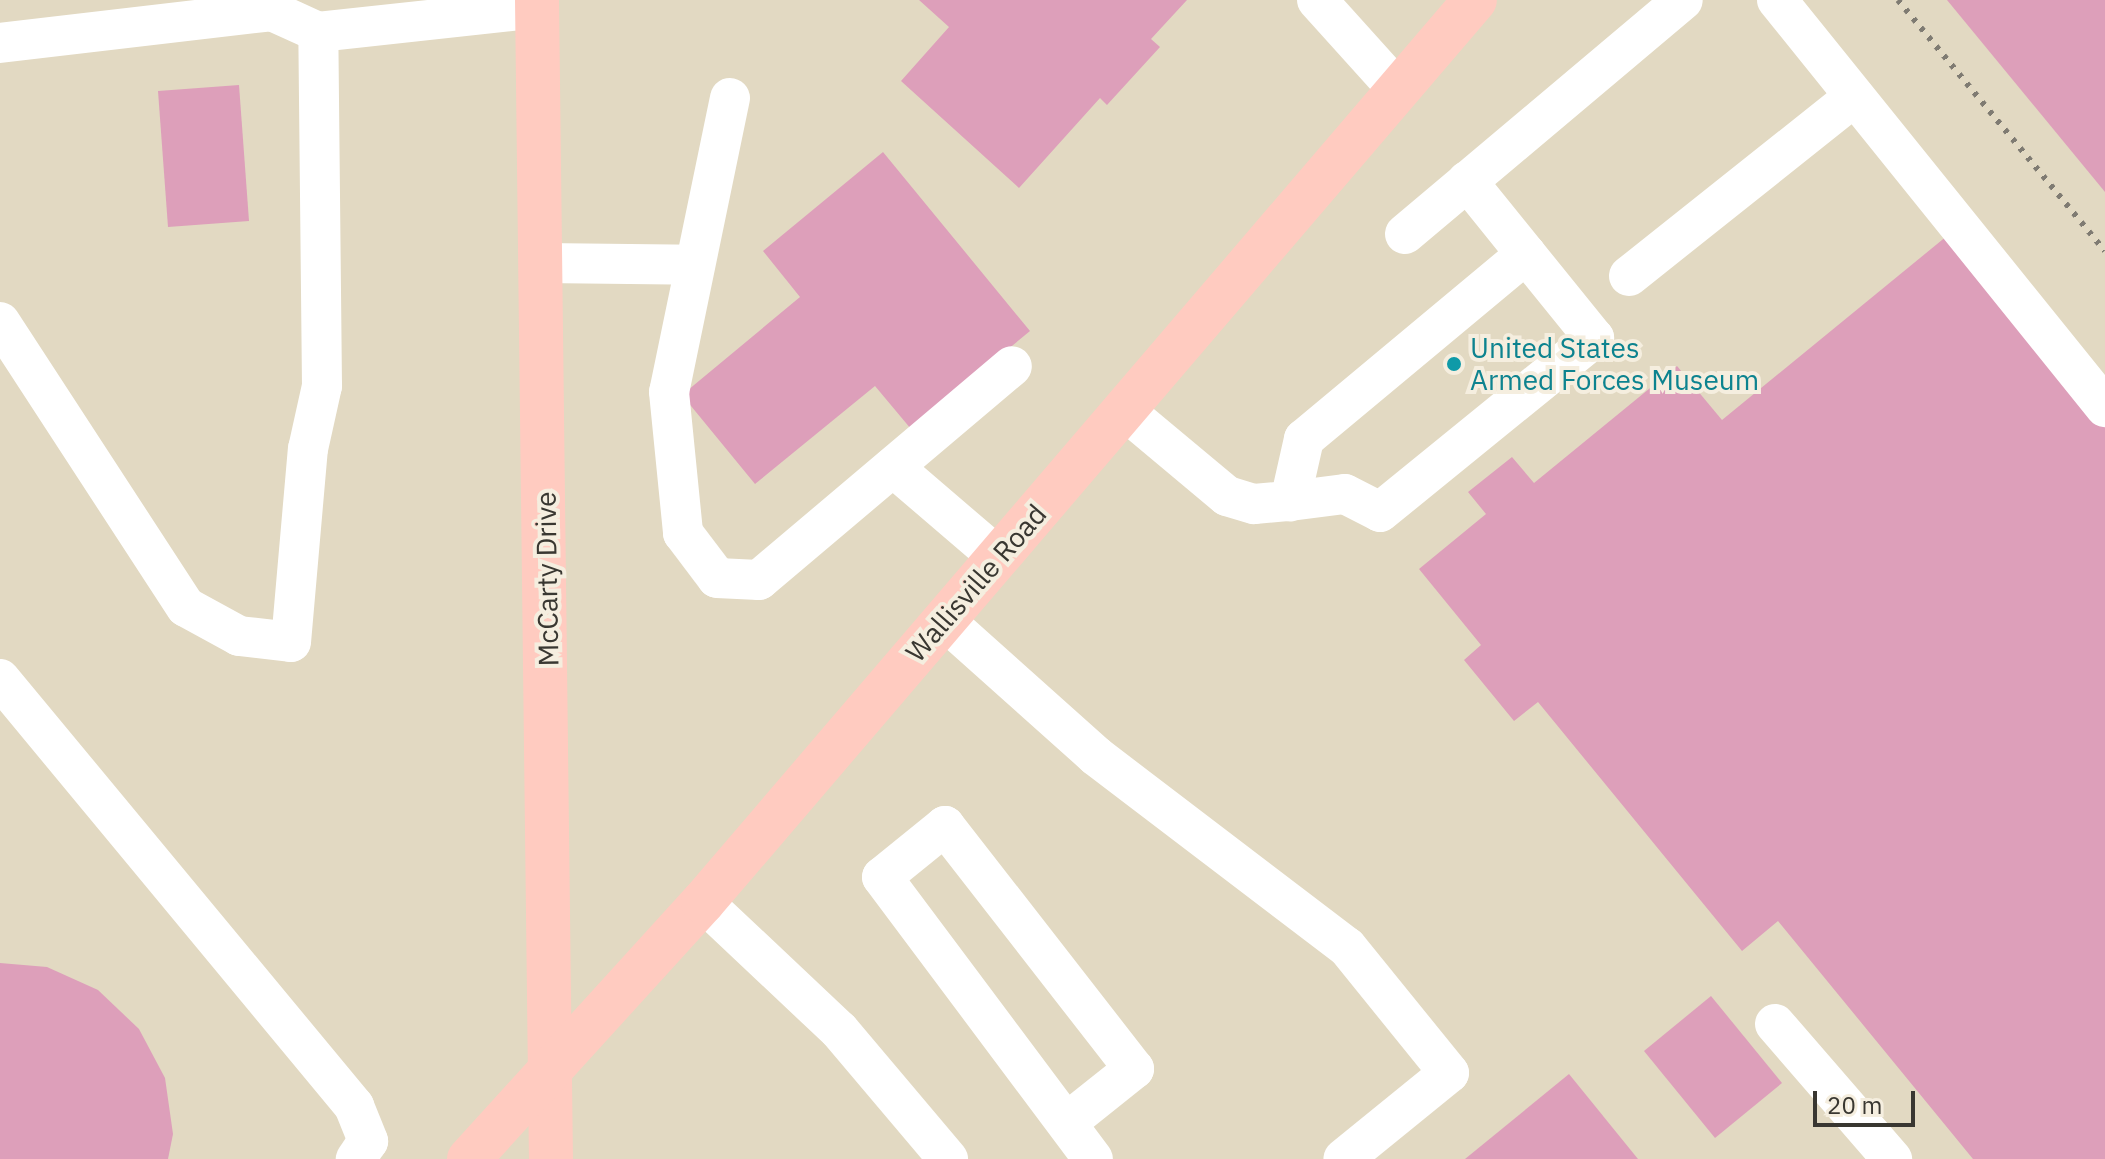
<!DOCTYPE html>
<style>
body{margin:0}
#map{position:relative;width:2105px;height:1159px;overflow:hidden;background:#e8e1d2;font-family:"IBM Plex Sans",sans-serif}
div>[style]{position:absolute}
.built>*{inset:0;background:#e2d9c2}
.building>*{inset:0;background:#dd9fba}
.minor>*{height:40px;margin:-20px;padding:0 20px;transform-origin:20px;border-radius:20px;background:#fff}
.major>*{height:44px;margin:-22px;padding:0 22px;transform-origin:22px;border-radius:22px;background:#ffcbc0}
.rail>*{height:6px;margin-top:-3px;transform-origin:0;background:repeating-linear-gradient(90deg,#7f7b72 0 4px,transparent 0 12px)}
.dots>*{width:22px;height:22px;translate:-50% -50%;box-sizing:border-box;border:4px solid #f5eedf;border-radius:50%}
span{translate:-50% -50%;white-space:nowrap;text-align:center;line-height:1.15;-webkit-text-stroke:8px #f5eedf;paint-order:stroke}
.culture-label{font-size:28px;color:#0d838f}
.left{translate:0 -50%;text-align:left}
.street-label{font-size:28px;color:#393731}
.scale{position:absolute;left:1813px;top:1091px;width:102px;height:36px;box-sizing:border-box;border:4px solid #393731;border-top:0;padding-left:10px;font-size:24px;line-height:28px;white-space:nowrap;color:#393731;-webkit-text-stroke:6px #f5eedf;paint-order:stroke}
</style>
<div id="map">
<div class="built">
<div style="clip-path:polygon(0 0,2105px 0,2105px 1159px,0 1159px)"></div>
</div>
<div class="building">
<div style="clip-path:polygon(919px 0,1187px 0,1151px 39px,1160px 47px,1107px 105px,1100px 98px,1019px 188px,901px 81px,949px 27px)"></div>
<div style="clip-path:polygon(1947px 0,2105px 0,2105px 192px)"></div>
<div style="clip-path:polygon(239px 85px,249px 221px,168px 227px,158px 91px)"></div>
<div style="clip-path:polygon(883px 152px,1030px 331px,911px 429px,875px 386px,755px 484px,682px 395px,800px 297px,763px 251px)"></div>
<div style="clip-path:polygon(1953px 231px,2105px 417px,2105px 1159px,1973px 1159px,1778px 921px,1742px 951px,1538px 702px,1514px 721px,1464px 660px,1481px 645px,1419px 569px,1486px 514px,1468px 492px,1512px 457px,1534px 483px,1677px 366px,1722px 420px)"></div>
<div style="clip-path:polygon(0 963px,47px 967px,98px 990px,139px 1029px,165px 1078px,173px 1134px,168px 1159px,0 1159px)"></div>
<div style="clip-path:polygon(1711px 996px,1782px 1083px,1715px 1138px,1644px 1051px)"></div>
<div style="clip-path:polygon(1569px 1074px,1638px 1159px,1465px 1159px)"></div>
</div>
<div class="minor">
<div style="left:1317px;top:0;width:121px;rotate:48deg"></div>
<div style="left:1777px;top:0;width:523px;rotate:51.13deg"></div>
<div style="left:0;top:43px;width:274px;rotate:-6.7deg"></div>
<div style="left:272px;top:11px;width:51px;rotate:24.5deg"></div>
<div style="left:318px;top:32px;width:221px;rotate:-6.2deg"></div>
<div style="left:730px;top:98px;width:300px;rotate:101.7deg"></div>
<div style="left:669px;top:392px;width:142px;rotate:84.3deg"></div>
<div style="left:683px;top:533px;width:56px;rotate:52.9deg"></div>
<div style="left:717px;top:578px;width:42px;rotate:2.7deg"></div>
<div style="left:759px;top:580px;width:331px;rotate:-40.2deg"></div>
<div style="left:1467px;top:181px;width:94px;rotate:51.1deg"></div>
<div style="left:1405px;top:234px;width:363px;rotate:-40.1deg"></div>
<div style="left:542px;top:263px;width:153px;rotate:0.7deg"></div>
<div style="left:1629px;top:276px;width:288px;rotate:-38.5deg"></div>
<div style="left:0;top:322px;width:340px;rotate:56.9deg"></div>
<div style="left:186px;top:607px;width:60px;rotate:28.7deg"></div>
<div style="left:239px;top:636px;width:52px;rotate:6.6deg"></div>
<div style="left:291px;top:642px;width:194px;rotate:-85deg"></div>
<div style="left:308px;top:449px;width:65px;rotate:-77.5deg"></div>
<div style="left:322px;top:386px;width:354px;rotate:-90.6deg"></div>
<div style="left:1124px;top:410px;width:134px;rotate:39.9deg"></div>
<div style="left:1227px;top:496px;width:28px;rotate:17deg"></div>
<div style="left:1254px;top:504px;width:36px;rotate:-5deg"></div>
<div style="left:1290px;top:501px;width:55px;rotate:-7.3deg"></div>
<div style="left:1345px;top:494px;width:39px;rotate:27deg"></div>
<div style="left:1380px;top:512px;width:276px;rotate:-39.1deg"></div>
<div style="left:1594px;top:338px;width:108px;rotate:-129deg"></div>
<div style="left:1526px;top:254px;width:289px;rotate:140.2deg"></div>
<div style="left:1304px;top:439px;width:64px;rotate:102.7deg"></div>
<div style="left:893px;top:467px;width:138px;rotate:40.6deg"></div>
<div style="left:944px;top:620px;width:204px;rotate:41.8deg"></div>
<div style="left:1096px;top:756px;width:315px;rotate:37.3deg"></div>
<div style="left:1347px;top:947px;width:162px;rotate:51deg"></div>
<div style="left:1449px;top:1073px;width:136px;rotate:140.9deg"></div>
<div style="left:0;top:679px;width:555px;rotate:50.34deg"></div>
<div style="left:354px;top:1106px;width:38px;rotate:68deg"></div>
<div style="left:368px;top:1141px;width:22px;rotate:124deg"></div>
<div style="left:703px;top:902px;width:187px;rotate:43.3deg"></div>
<div style="left:839px;top:1030px;width:169px;rotate:49.8deg"></div>
<div style="left:1775px;top:1024px;width:179px;rotate:49.1deg"></div>
<div style="left:1070px;top:1120px;width:82px;rotate:-38.6deg"></div>
<div style="left:1134px;top:1069px;width:308px;rotate:-127.9deg"></div>
<div style="left:945px;top:826px;width:81px;rotate:141deg"></div>
<div style="left:882px;top:877px;width:352px;rotate:53.2deg"></div>
</div>
<div class="major">
<div style="left:537px;top:0;width:1159px;rotate:89.31deg"></div>
<div style="left:469px;top:1159px;width:348px;rotate:-47.7deg"></div>
<div style="left:703px;top:902px;width:1187px;rotate:-49.44deg"></div>
</div>
<div class="rail">
<div style="left:1898px;top:0;width:325px;rotate:50.5deg"></div>
</div>
<div class="dots">
<div style="left:1454px;top:364px;background:#0f9aa8"></div>
</div>
<div class="culture-label">
<span class="left" style="left:1470px;top:364px">United States<br>Armed Forces Museum</span>
</div>
<div class="street-label">
<span style="left:547px;top:579px;rotate:-91deg">McCarty Drive</span>
<span style="left:976px;top:583px;rotate:-49deg">Wallisville Road</span>
</div>
<div class="scale">20 m</div>
</div>
